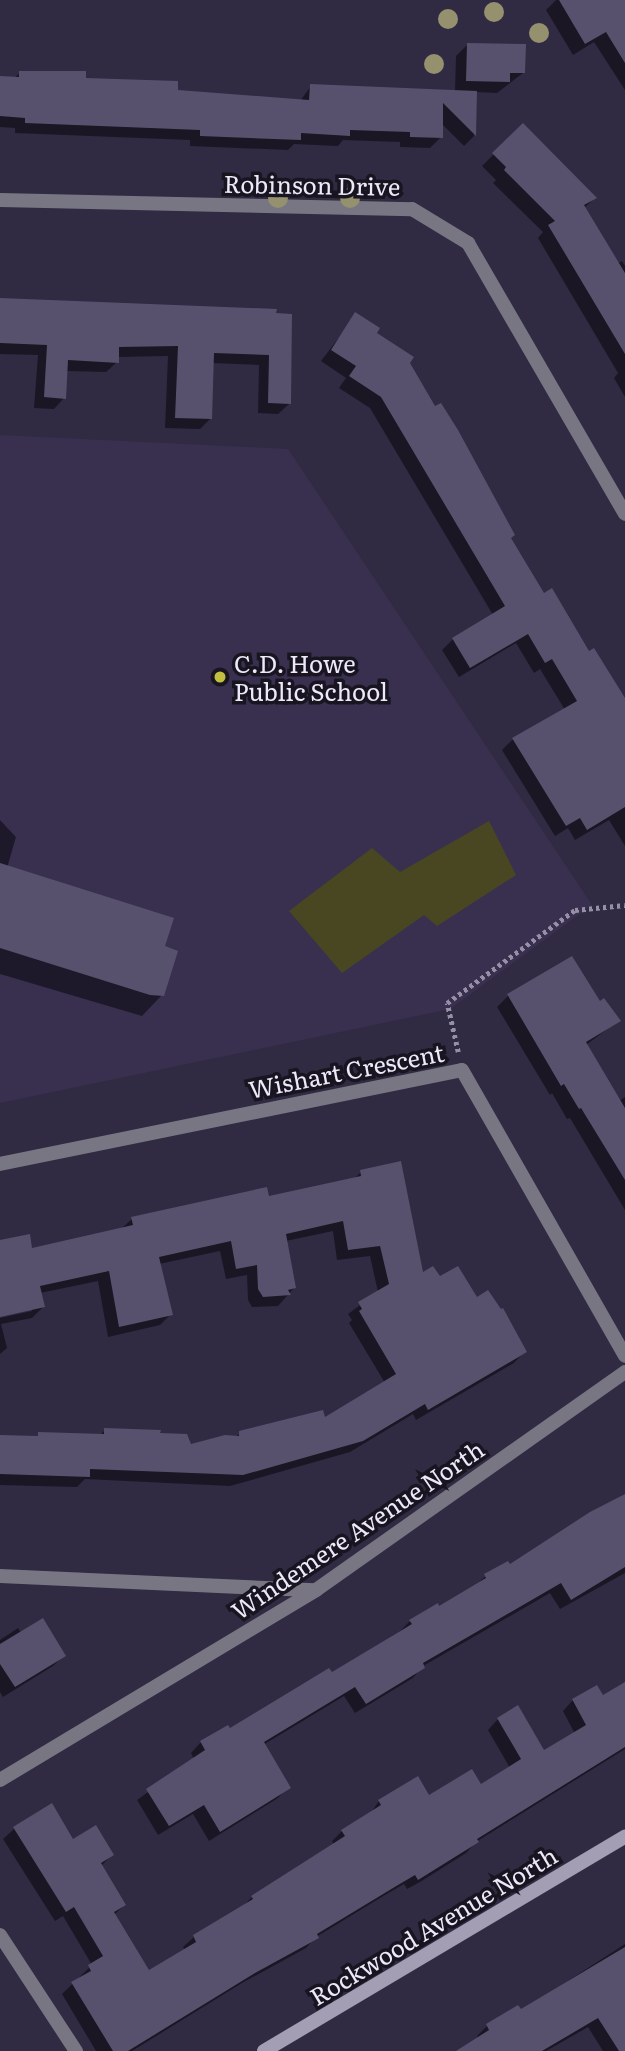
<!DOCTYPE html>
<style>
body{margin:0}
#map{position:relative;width:625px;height:2051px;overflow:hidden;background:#312a43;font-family:Literata,serif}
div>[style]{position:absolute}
.built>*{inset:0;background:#393050}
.green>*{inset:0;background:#484722}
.shadow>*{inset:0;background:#0007}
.building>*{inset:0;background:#58516d}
.path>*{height:4.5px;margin-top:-2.25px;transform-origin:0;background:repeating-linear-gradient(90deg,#9590a5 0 3.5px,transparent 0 7px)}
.street>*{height:14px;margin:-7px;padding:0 7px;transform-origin:7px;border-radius:7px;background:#797683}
.secondary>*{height:14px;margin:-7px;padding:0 7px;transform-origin:7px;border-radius:7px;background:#a39eb3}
.trees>*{width:20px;height:20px;margin:-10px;border-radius:50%;background:#95916e}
.dots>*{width:19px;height:19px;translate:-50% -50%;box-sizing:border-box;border:4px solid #181520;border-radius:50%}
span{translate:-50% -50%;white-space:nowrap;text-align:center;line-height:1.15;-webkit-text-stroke:7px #181520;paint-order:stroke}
.street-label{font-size:24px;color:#ede9fa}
.poi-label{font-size:24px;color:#ede9fa}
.left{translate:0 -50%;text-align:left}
</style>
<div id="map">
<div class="built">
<div style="clip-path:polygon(0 435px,288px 449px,592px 905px,450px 1009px,0 1103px)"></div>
</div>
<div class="green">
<div style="clip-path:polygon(489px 821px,516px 875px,437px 926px,424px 915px,342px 973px,289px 911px,372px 848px,400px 872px)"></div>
</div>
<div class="shadow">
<div style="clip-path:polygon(556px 0,625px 0,625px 90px,594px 42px,573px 55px,546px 10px)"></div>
<div style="clip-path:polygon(468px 44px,523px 73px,497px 93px,476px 92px,474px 136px,464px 146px,441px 123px,441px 137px,430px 148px,400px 147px,400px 142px,343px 140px,338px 146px,294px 144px,288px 150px,190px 146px,190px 140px,15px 133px,15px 128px,0 127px,0 77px,14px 78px,20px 73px,176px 91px,300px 101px,311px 86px,455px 91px,456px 56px)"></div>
<div style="clip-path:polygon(523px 125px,595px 198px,584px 208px,617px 264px,622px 261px,625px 266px,625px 397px,614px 378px,618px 373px,538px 238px,543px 232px,493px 183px,496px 180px,482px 166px)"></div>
<div style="clip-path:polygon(0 300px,275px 310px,289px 404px,278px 414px,258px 413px,259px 365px,212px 363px,210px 419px,200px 429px,165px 428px,168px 356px,117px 357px,117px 362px,106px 372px,66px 371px,64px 398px,54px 409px,34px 408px,38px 355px,0 354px)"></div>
<div style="clip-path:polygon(356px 315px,408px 363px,543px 595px,625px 718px,625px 846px,609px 820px,575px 840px,568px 828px,555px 836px,502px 750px,513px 739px,565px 710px,540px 669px,534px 673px,516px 643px,459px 677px,442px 650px,453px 639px,493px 615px,370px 408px,339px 388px,346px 378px,321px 361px)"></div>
<div style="clip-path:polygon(0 820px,16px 837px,7px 868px,163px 948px,162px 995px,142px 1016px,0 974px)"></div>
<div style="clip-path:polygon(571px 958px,599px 1004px,618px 1021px,586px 1045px,619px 1101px,625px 1097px,625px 1210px,570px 1118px,567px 1119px,552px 1093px,550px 1095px,497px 1007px,508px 996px)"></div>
<div style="clip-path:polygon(361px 1172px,422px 1275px,439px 1279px,476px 1300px,524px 1352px,514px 1363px,416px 1420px,413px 1414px,350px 1452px,230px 1486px,85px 1479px,77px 1487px,0 1485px,0 1436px,99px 1436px,105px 1430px,159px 1434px,190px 1446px,236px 1437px,240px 1433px,324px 1420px,385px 1383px,349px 1323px,352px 1320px,348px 1314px,378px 1292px,370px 1256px,337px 1260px,333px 1231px,286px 1241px,294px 1288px,278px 1306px,252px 1307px,248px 1300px,247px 1275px,226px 1279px,220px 1251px,159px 1264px,171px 1314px,160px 1325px,108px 1337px,98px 1281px,40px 1293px,43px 1307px,32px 1318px,1px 1324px,7px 1348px,0 1354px,0 1318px,32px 1311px,32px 1308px,0 1315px,0 1242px,31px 1250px,121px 1229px,132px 1219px,267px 1198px,353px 1180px)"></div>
<div style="clip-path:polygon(625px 1494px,625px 1573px,560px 1609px,550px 1593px,423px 1666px,413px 1678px,355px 1713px,344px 1696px,263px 1745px,288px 1787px,278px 1798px,209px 1841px,193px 1814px,158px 1835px,137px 1800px,194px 1759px,191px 1753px,201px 1742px,230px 1731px,331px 1674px,400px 1631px,410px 1621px,439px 1608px,475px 1586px,486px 1576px,510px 1566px)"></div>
<div style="clip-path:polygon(18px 1628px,21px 1633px,64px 1655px,53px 1666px,3px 1697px,0 1692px,0 1640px)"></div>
<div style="clip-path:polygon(625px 1684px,625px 1749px,476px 1842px,466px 1853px,420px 1882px,407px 1889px,404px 1884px,385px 1895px,316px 1937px,306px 1948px,242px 1983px,132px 2051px,96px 2051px,62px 1994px,92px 1965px,63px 1916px,55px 1921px,3px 1839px,14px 1829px,52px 1806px,72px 1841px,112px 1855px,101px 1866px,124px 1905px,114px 1915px,148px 1973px,185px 1950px,183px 1947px,194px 1937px,242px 1907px,252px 1897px,334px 1845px,332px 1841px,342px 1831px,370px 1814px,379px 1801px,428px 1797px,480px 1786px,510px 1768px,488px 1730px,498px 1719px,544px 1753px,575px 1734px,563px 1711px,573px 1700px,602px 1698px)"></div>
<div style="clip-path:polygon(625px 1944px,625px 2051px,603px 2051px,588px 2027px,546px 2051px,459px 2051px,479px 2039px,477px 2036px,487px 2026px,520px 2012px)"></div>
</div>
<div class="building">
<div style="clip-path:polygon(559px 0,625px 0,625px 63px,606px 32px,585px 44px)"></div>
<div style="clip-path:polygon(467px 43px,526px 44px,525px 73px,510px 73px,510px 82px,466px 81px)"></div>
<div style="clip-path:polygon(19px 71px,86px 71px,86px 78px,178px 81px,178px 90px,309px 100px,310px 84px,477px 91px,476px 136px,443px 103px,443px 138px,410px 137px,410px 132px,350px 130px,350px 136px,301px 133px,301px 140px,200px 136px,200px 130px,25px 123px,25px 118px,0 116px,0 76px,19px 77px)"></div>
<div style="clip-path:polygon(523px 123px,597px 198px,584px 205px,625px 273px,625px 354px,548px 225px,555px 221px,504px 170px,506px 167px,492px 153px)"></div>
<div style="clip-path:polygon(0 298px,277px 309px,276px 313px,292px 314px,291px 404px,268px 403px,269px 355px,214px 353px,212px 419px,175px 418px,178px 346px,119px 347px,119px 363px,68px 360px,66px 399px,44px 397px,47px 345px,0 343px)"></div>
<div style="clip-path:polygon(355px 312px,380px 328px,377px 333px,414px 357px,410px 363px,435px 406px,441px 403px,458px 430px,515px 535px,511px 538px,544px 593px,552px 588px,589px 651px,594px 648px,625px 698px,625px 807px,587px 830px,580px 818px,566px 826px,512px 738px,577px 701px,552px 659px,545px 663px,528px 634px,470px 668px,452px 638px,505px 606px,381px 397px,349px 376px,356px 366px,331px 350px)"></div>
<div style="clip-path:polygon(0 863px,174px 918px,165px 946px,178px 951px,164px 996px,150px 995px,0 948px)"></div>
<div style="clip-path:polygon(572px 956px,600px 1001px,604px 998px,621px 1021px,586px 1042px,625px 1108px,625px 1180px,581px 1108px,579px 1109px,564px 1084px,561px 1086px,507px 994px)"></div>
<div style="clip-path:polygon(401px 1161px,423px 1272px,433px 1266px,440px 1276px,458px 1266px,477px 1297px,488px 1290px,501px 1309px,503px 1308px,527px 1352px,428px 1410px,425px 1404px,363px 1441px,243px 1475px,90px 1469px,90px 1477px,0 1474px,0 1435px,38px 1436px,38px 1432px,104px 1434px,104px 1428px,161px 1430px,160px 1433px,187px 1434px,191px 1444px,225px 1435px,239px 1436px,239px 1431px,323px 1410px,325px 1417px,396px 1374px,359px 1311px,362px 1309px,358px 1302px,389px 1284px,380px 1246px,348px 1250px,343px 1221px,286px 1234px,296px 1288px,288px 1290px,291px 1295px,263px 1297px,258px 1289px,257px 1265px,236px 1269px,231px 1241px,159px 1257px,173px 1315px,119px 1327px,109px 1271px,40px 1286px,45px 1307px,0 1317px,0 1240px,30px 1234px,32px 1248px,133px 1225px,131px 1217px,267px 1187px,269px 1196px,361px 1176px,360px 1170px)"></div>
<div style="clip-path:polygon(625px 1494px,625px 1567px,571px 1600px,561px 1583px,423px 1663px,425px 1668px,366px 1704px,355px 1687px,264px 1742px,291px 1788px,220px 1832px,204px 1805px,169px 1826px,146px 1789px,205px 1750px,200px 1741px,228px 1725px,230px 1728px,329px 1668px,332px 1672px,412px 1624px,409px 1620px,438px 1603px,439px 1606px,486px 1578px,484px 1574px,508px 1561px,510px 1564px,590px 1512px)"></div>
<div style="clip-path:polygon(43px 1618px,66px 1656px,15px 1687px,0 1664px,0 1644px)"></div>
<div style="clip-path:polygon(625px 1682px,625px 1747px,477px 1839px,479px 1842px,418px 1880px,415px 1875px,398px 1885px,317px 1934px,319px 1938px,255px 1973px,128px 2051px,113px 2051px,71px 1982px,91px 1971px,88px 1965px,103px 1956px,74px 1907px,66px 1912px,13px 1827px,52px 1803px,73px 1839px,96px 1825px,114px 1855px,101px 1863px,126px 1905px,114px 1912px,149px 1970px,196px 1942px,193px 1935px,253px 1899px,251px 1896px,345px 1836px,341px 1830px,381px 1805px,378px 1800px,418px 1776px,429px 1795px,472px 1769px,481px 1784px,521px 1759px,497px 1718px,518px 1705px,544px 1750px,586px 1725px,572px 1699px,597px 1685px,603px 1695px)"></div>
<div style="clip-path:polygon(625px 1947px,625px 2051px,619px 2051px,598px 2018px,542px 2051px,456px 2051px,489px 2030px,486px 2024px,518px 2005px,521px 2009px)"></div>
</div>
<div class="path">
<div style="left:458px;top:1052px;width:50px;rotate:-102.7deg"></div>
<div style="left:447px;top:1003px;width:158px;rotate:-36deg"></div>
<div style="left:575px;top:910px;width:50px;rotate:-5.7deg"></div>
</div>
<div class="street">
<div style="left:0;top:200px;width:412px;rotate:1.3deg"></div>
<div style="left:412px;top:209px;width:66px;rotate:31.3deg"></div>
<div style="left:468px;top:243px;width:313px;rotate:59.9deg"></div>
<div style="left:0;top:1164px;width:471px;rotate:-11.5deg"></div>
<div style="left:462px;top:1070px;width:329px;rotate:60.3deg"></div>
<div style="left:0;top:1576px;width:314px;rotate:2.6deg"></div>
<div style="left:0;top:1780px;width:369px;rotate:-31deg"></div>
<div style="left:316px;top:1590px;width:378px;rotate:-35.2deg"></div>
<div style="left:0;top:1935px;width:139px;rotate:56.8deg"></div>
</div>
<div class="secondary">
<div style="left:264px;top:2051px;width:420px;rotate:-30.7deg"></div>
</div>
<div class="trees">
<div style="left:494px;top:12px"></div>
<div style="left:448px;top:19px"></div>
<div style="left:539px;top:33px"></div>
<div style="left:434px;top:64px"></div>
<div style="left:278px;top:198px"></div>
<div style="left:350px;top:198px"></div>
</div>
<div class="dots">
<div style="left:220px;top:677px;background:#c1be40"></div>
</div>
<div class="street-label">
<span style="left:312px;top:184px;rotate:1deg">Robinson Drive</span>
<span style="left:346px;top:1070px;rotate:-11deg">Wishart Crescent</span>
<span style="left:357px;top:1529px;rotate:-34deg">Windemere Avenue North</span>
<span style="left:433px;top:1925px;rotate:-31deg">Rockwood Avenue North</span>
</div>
<div class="poi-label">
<span class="left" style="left:234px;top:677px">C.D. Howe<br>Public School</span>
</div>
</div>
